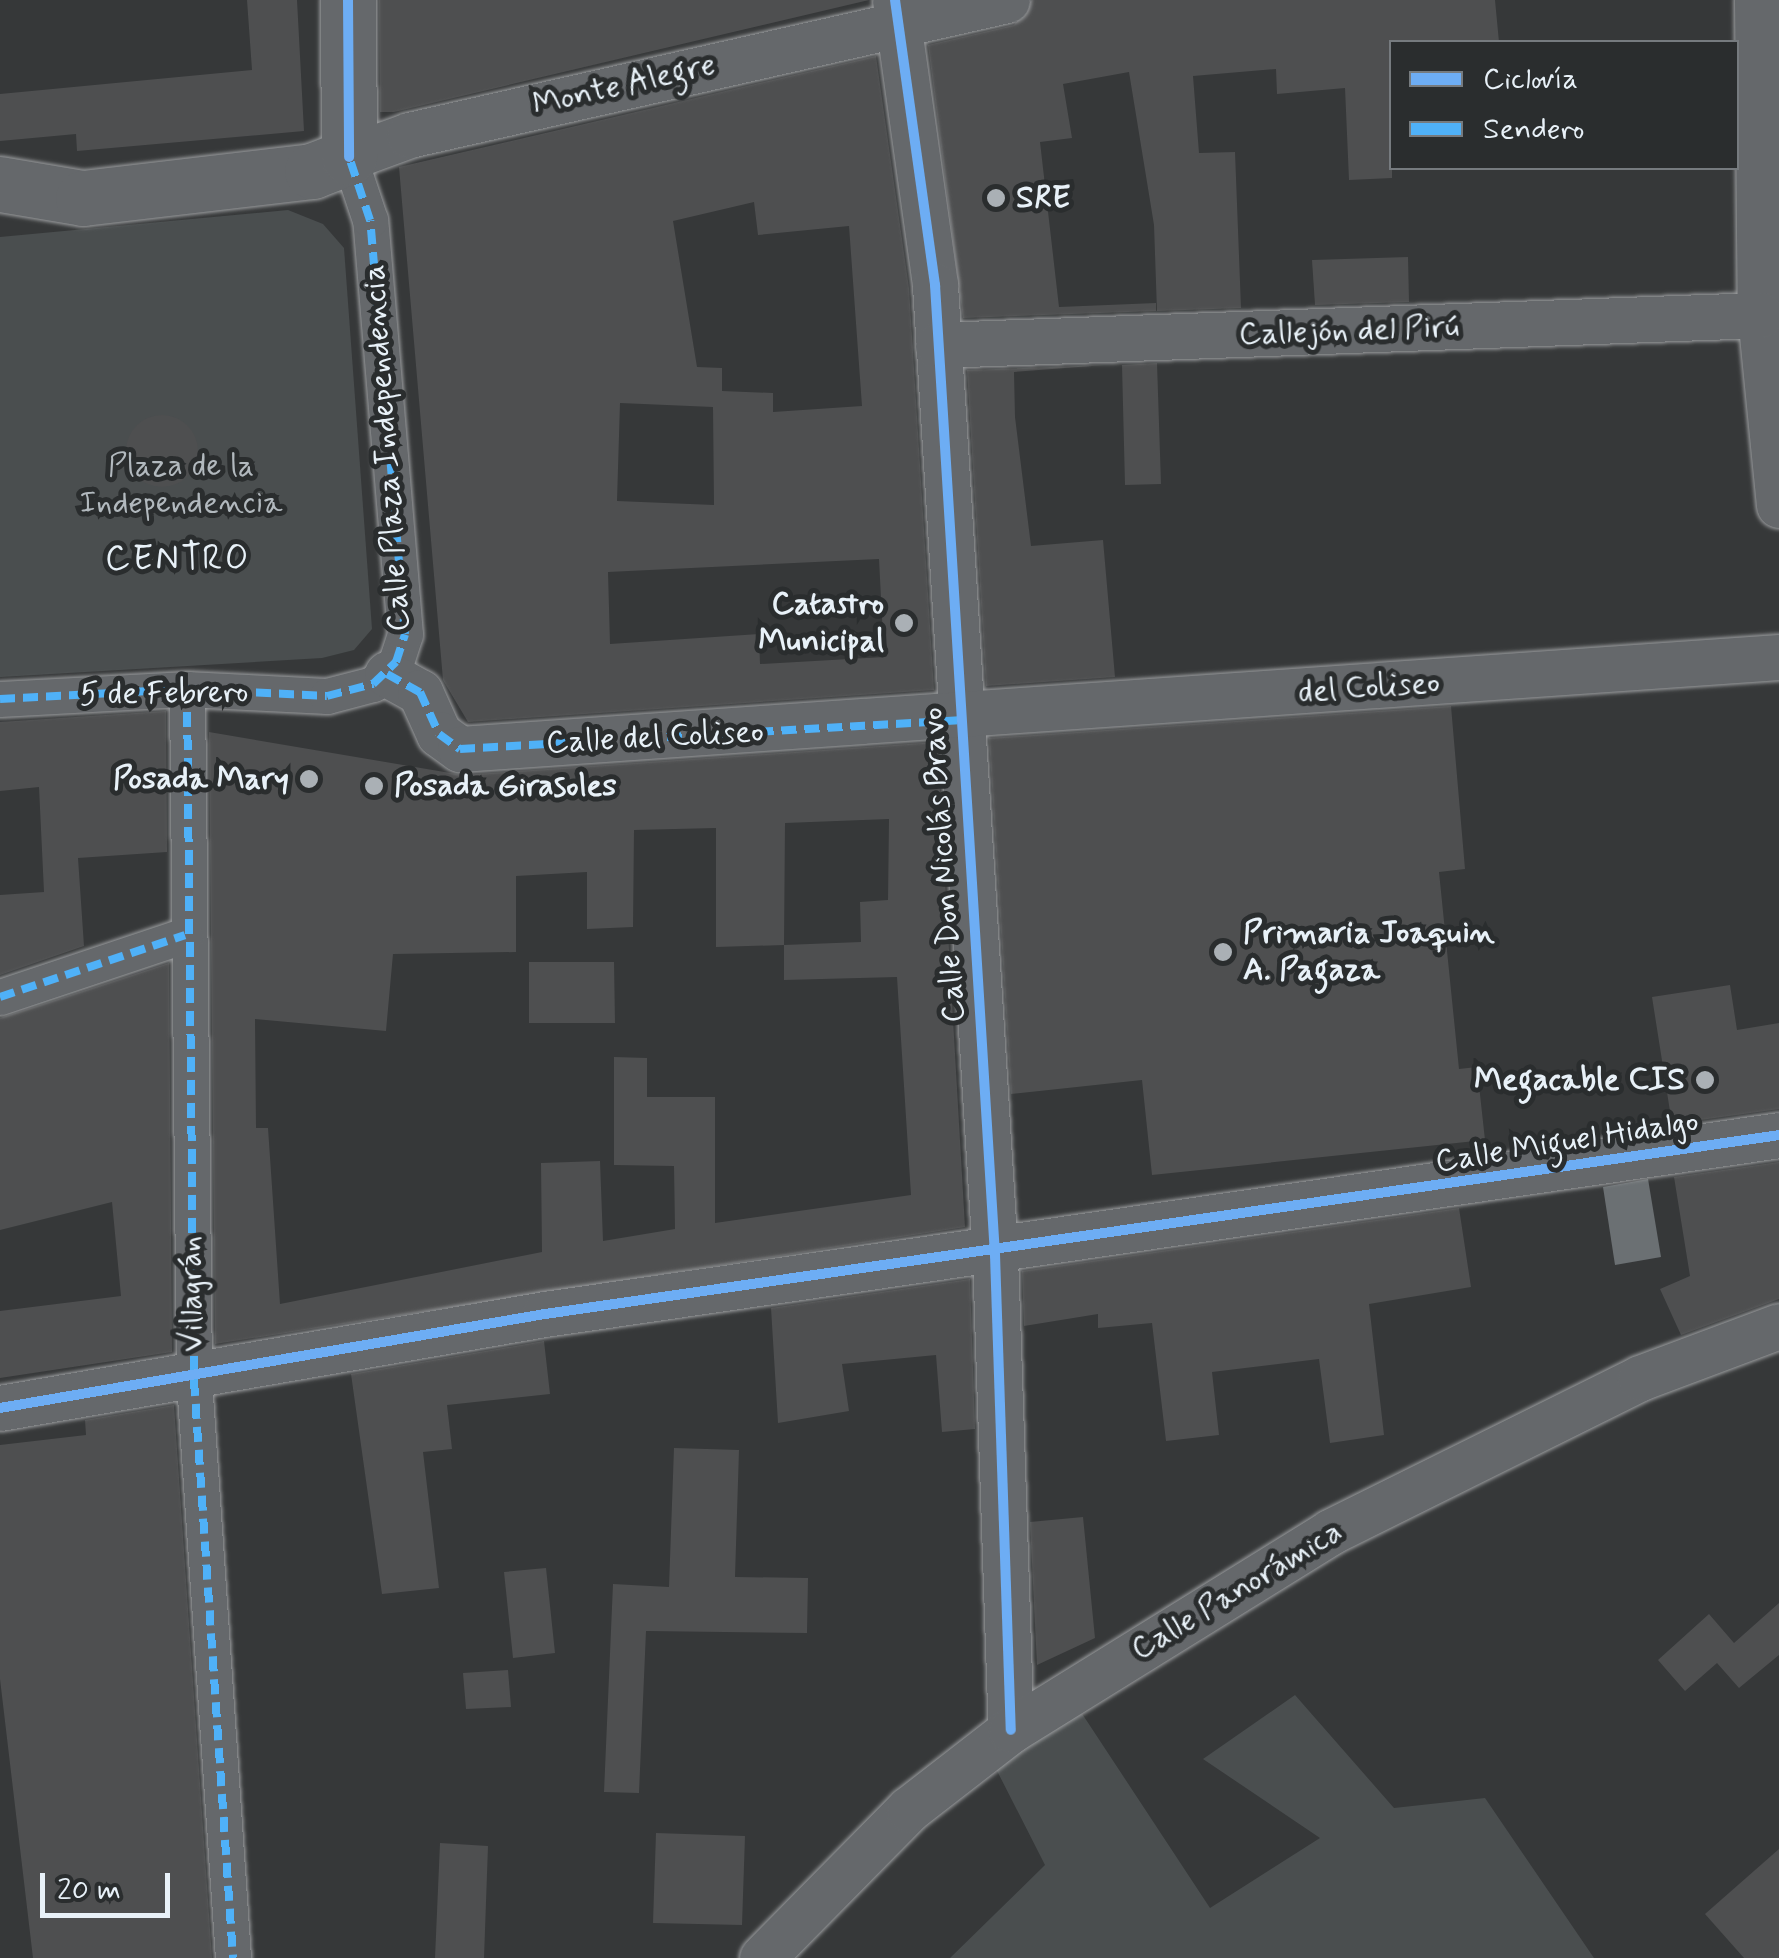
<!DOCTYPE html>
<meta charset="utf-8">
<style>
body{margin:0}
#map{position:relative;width:1779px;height:1958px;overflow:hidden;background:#363839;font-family:Mynerve,sans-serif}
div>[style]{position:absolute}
.green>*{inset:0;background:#4a4e4f}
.water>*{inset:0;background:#6b7073}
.building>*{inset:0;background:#4e4f50}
.round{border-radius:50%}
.roads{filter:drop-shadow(0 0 2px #9b9d9f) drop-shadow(0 0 2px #9b9d9f)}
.pedestrian>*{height:35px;margin:-17.5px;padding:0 17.5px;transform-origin:17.5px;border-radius:17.5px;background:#65686b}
.minor>*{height:45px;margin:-22.5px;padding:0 22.5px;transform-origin:22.5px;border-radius:22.5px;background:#65686b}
.tertiary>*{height:55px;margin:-27.5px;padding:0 27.5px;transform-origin:27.5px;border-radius:27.5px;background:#65686b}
.quiet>*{height:8px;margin-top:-4px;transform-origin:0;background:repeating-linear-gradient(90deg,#4fb1f8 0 15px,transparent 0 23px)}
.cycleway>*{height:10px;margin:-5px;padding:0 5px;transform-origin:5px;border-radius:5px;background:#6dadf4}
.dots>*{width:28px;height:28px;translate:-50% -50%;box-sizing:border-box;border:5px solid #2a2d2e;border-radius:50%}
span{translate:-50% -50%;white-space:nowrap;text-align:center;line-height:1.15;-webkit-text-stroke:10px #2a2d2e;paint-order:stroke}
.street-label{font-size:32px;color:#e8f1f8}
.poi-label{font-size:32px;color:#e8f1f8;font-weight:700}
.left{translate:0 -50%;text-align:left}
.right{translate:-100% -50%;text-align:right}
.park-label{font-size:32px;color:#b2b9be}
.neighbourhood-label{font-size:35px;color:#e8f1f8;letter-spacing:2.5px}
.legend{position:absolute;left:1389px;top:40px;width:350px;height:130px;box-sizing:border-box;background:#2a2d2e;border:2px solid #767b7f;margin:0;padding:12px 18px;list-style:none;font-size:30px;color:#e8f1f8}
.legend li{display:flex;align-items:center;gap:20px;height:50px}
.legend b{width:50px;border:2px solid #767b7f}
.scale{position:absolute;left:40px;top:1873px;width:130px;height:45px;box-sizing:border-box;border:5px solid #e8f1f8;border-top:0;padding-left:12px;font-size:30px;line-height:35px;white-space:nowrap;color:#e8f1f8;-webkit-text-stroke:8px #2a2d2e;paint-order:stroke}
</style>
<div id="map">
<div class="green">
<div style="clip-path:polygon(288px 210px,323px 224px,344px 248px,372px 629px,354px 650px,322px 658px,0 677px,0 237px)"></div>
<div style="clip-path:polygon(1295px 1695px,1394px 1808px,1485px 1798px,1594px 1958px,950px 1958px,1045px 1865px,992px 1761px,1077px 1706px,1210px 1908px,1320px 1838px,1203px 1759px)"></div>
</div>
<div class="water">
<div style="clip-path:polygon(1648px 1179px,1661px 1257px,1615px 1265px,1603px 1187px)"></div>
</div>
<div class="building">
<div style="clip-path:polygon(247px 0,297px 0,304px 131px,77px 151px,76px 134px,0 141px,0 94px,252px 70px)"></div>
<div style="clip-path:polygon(379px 0,869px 0,394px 112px,380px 112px)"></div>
<div style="clip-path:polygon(1032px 0,1495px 0,1499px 42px,1392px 42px,1392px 178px,1349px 180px,1345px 88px,1277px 94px,1276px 69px,1193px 76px,1199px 153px,1235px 152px,1241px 308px,1157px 311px,1154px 225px,1129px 72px,1063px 84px,1072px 138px,1040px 142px,1059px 307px,1156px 303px,1156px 311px,963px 318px,928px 45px,1014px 25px)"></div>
<div style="clip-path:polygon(evenodd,876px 56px,909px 288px,934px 690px,468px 722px,443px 680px,399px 167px,876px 56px,754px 202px,758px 235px,849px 226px,862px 406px,773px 412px,773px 393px,722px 391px,722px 368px,697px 367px,673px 221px,754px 202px,876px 56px,620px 403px,713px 407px,714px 505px,617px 501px,620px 403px,876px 56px,879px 559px,884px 657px,760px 664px,759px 634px,610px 644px,608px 572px,879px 559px)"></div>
<div style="clip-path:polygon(1408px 257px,1409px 302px,1315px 305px,1312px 260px)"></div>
<div style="clip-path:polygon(1157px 363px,1161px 484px,1125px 485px,1122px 365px)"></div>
<div style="clip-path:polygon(1105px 365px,1014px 372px,1015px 417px,1031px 546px,1103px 540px,1115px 677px,986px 686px,967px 370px)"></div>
<div class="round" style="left:126px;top:415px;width:72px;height:72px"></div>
<div style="clip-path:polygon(1451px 706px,1465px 869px,1439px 872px,1459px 1069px,1477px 1067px,1485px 1140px,1152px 1175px,1142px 1080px,1011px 1094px,989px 738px)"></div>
<div style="clip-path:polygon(166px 711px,167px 852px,78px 858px,84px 946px,0 975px,0 895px,44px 892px,39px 787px,0 791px,0 722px)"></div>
<div style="clip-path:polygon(evenodd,209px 732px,462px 775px,937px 742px,965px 1227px,215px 1344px,209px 732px,889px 819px,888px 900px,860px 902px,861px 942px,784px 945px,785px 823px,889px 819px,209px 732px,716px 828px,716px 947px,784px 945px,784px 980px,897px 977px,911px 1195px,715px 1223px,715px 1097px,647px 1097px,647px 1058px,614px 1057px,614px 1165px,674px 1166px,675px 1229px,603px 1241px,600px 1161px,541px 1163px,542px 1252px,280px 1304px,268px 1128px,256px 1128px,255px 1019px,386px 1031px,393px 954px,516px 952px,516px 876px,587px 872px,587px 929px,633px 927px,634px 830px,716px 828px)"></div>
<div style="clip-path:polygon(529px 962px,614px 962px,615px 1023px,529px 1023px)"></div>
<div style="clip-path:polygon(169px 963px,172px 1352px,0 1378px,0 1311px,121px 1296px,112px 1202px,0 1230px,0 1018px)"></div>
<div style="clip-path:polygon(1730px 985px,1737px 1030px,1779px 1023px,1779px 1109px,1672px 1124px,1652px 997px)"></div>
<div style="clip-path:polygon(1779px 1162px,1779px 1299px,1681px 1335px,1660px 1289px,1690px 1276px,1674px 1177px)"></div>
<div style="clip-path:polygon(1459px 1208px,1471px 1287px,1369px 1304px,1384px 1435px,1330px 1443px,1319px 1359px,1212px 1372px,1219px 1435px,1166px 1441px,1152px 1323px,1098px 1328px,1098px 1314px,1024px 1326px,1022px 1271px)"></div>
<div style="clip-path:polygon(970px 1279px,975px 1429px,942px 1432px,936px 1355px,842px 1364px,849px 1411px,778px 1423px,771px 1308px)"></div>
<div style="clip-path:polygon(544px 1341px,550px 1394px,447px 1405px,452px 1449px,423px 1452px,439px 1588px,382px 1594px,351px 1374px)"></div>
<div style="clip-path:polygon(174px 1405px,212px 1958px,33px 1958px,0 1679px,0 1445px,86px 1435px,85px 1420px)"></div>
<div style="clip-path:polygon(674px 1448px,739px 1450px,735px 1577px,808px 1578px,807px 1633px,646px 1631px,639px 1793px,604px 1792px,613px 1584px,669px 1587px)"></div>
<div style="clip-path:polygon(1083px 1517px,1095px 1638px,1037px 1665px,1030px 1522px)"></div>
<div style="clip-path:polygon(546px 1568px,555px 1653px,513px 1658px,504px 1572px)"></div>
<div style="clip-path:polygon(1779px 1603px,1779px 1655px,1739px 1688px,1717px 1663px,1685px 1691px,1658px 1660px,1709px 1614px,1734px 1643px)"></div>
<div style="clip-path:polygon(508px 1670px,511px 1707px,466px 1709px,463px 1673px)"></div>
<div style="clip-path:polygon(656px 1833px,745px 1836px,742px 1925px,653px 1923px)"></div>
<div style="clip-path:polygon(440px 1843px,488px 1846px,484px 1958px,435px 1958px)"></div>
<div style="clip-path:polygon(1779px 1849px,1779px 1958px,1744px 1958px,1705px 1914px)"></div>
</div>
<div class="roads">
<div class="pedestrian">
<div style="left:187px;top:689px;width:692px;rotate:89.42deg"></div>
<div style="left:194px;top:1381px;width:578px;rotate:86.13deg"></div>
<div style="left:0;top:699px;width:187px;rotate:-3.1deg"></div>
<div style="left:187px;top:689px;width:140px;rotate:2.9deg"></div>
<div style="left:327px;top:696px;width:48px;rotate:-14.6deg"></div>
<div style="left:373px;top:684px;width:32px;rotate:-44deg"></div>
<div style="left:396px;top:662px;width:29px;rotate:-72deg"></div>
<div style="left:405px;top:634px;width:415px;rotate:-94.8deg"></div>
<div style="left:370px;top:220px;width:66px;rotate:-108.4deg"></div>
<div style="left:0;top:997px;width:195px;rotate:-18.5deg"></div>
</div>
<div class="minor">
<div style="left:895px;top:0;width:288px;rotate:82deg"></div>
<div style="left:935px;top:285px;width:972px;rotate:86.46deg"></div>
<div style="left:995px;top:1255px;width:475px;rotate:88.1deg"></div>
<div style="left:1757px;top:0;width:315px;rotate:89.5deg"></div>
<div style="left:1760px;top:315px;width:191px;rotate:84.3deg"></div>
<div style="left:349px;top:157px;width:64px;rotate:-20.1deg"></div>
<div style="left:409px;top:135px;width:613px;rotate:-12.72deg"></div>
<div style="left:938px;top:345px;width:823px;rotate:-2.09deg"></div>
<div style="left:387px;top:674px;width:38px;rotate:29deg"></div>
<div style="left:420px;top:692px;width:46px;rotate:65.7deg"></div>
<div style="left:439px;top:734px;width:26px;rotate:36deg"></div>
<div style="left:460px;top:749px;width:1322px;rotate:-3.99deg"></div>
<div style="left:0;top:1408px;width:553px;rotate:-9.79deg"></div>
<div style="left:545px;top:1314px;width:1247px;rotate:-8.25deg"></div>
<div style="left:762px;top:1958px;width:209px;rotate:-45.4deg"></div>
<div style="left:909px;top:1809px;width:129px;rotate:-37.8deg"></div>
<div style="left:1011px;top:1730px;width:375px;rotate:-31.8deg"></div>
<div style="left:1330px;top:1532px;width:346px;rotate:-26.4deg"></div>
<div style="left:1640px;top:1378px;width:148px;rotate:-20.5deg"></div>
</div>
<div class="tertiary">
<div style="left:0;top:184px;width:84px;rotate:9.6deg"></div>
<div style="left:83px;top:198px;width:231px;rotate:-6.7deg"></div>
<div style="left:312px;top:171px;width:40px;rotate:-21deg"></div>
<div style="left:349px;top:157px;width:157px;rotate:-90.4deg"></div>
</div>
</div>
<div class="quiet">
<div style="left:387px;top:674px;width:38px;rotate:29deg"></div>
<div style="left:420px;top:692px;width:46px;rotate:65.7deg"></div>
<div style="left:439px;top:734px;width:26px;rotate:36deg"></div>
<div style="left:460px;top:749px;width:500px;rotate:-3.3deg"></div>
<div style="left:187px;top:689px;width:692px;rotate:89.42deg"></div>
<div style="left:194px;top:1381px;width:578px;rotate:86.13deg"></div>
<div style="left:0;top:699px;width:187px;rotate:-3.1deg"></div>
<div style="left:187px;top:689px;width:140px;rotate:2.9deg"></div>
<div style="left:327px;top:696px;width:48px;rotate:-14.6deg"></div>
<div style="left:373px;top:684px;width:32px;rotate:-44deg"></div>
<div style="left:396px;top:662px;width:29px;rotate:-72deg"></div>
<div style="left:405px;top:634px;width:415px;rotate:-94.8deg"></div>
<div style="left:370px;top:220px;width:66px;rotate:-108.4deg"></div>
<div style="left:0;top:997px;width:195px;rotate:-18.5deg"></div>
</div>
<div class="cycleway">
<div style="left:348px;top:0;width:157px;rotate:89.6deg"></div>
<div style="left:895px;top:0;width:288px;rotate:82deg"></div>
<div style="left:935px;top:285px;width:972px;rotate:86.46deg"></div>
<div style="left:995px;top:1255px;width:475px;rotate:88.1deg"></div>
<div style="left:0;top:1408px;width:553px;rotate:-9.79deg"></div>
<div style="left:545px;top:1314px;width:1247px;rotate:-8.25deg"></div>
</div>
<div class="dots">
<div style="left:996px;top:198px;background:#aab0b5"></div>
<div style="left:904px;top:623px;background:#aab0b5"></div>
<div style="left:309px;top:779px;background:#aab0b5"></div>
<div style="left:374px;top:786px;background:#aab0b5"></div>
<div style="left:1223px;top:952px;background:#aab0b5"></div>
<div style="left:1705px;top:1080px;background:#aab0b5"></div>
</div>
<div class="street-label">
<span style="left:624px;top:85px;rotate:-13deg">Monte Alegre</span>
<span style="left:1349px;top:331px;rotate:-2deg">Callejón del Pirú</span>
<span style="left:387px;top:448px;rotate:-94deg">Calle Plaza Independencia</span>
<span style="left:1369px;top:688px;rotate:-4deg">del Coliseo</span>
<span style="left:164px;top:694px;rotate:-1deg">5 de Febrero</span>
<span style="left:655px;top:738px;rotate:-3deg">Calle del Coliseo</span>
<span style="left:944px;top:865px;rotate:-94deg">Calle Don Nicolás Bravo</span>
<span style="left:1567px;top:1142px;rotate:-9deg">Calle Miguel Hidalgo</span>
<span style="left:192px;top:1294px;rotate:-91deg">Villagrán</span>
<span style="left:1237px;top:1591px;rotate:-31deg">Calle Panorámica</span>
</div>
<div class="poi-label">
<span class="left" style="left:1016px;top:198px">SRE</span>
<span class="right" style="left:884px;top:623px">Catastro<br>Municipal</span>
<span class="right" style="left:289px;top:779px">Posada Mary</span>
<span class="left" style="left:394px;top:786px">Posada Girasoles</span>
<span class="left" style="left:1243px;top:952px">Primaria Joaquin<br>A. Pagaza</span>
<span class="right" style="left:1685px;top:1080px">Megacable CIS</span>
</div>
<div class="park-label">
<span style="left:181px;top:485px">Plaza de la<br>Independencia</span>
</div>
<div class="neighbourhood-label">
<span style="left:178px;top:559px">CENTRO</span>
</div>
<ul class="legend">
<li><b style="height:12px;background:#6dadf4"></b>Ciclovía</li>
<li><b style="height:12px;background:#4fb1f8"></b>Sendero</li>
</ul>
<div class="scale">20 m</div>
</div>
